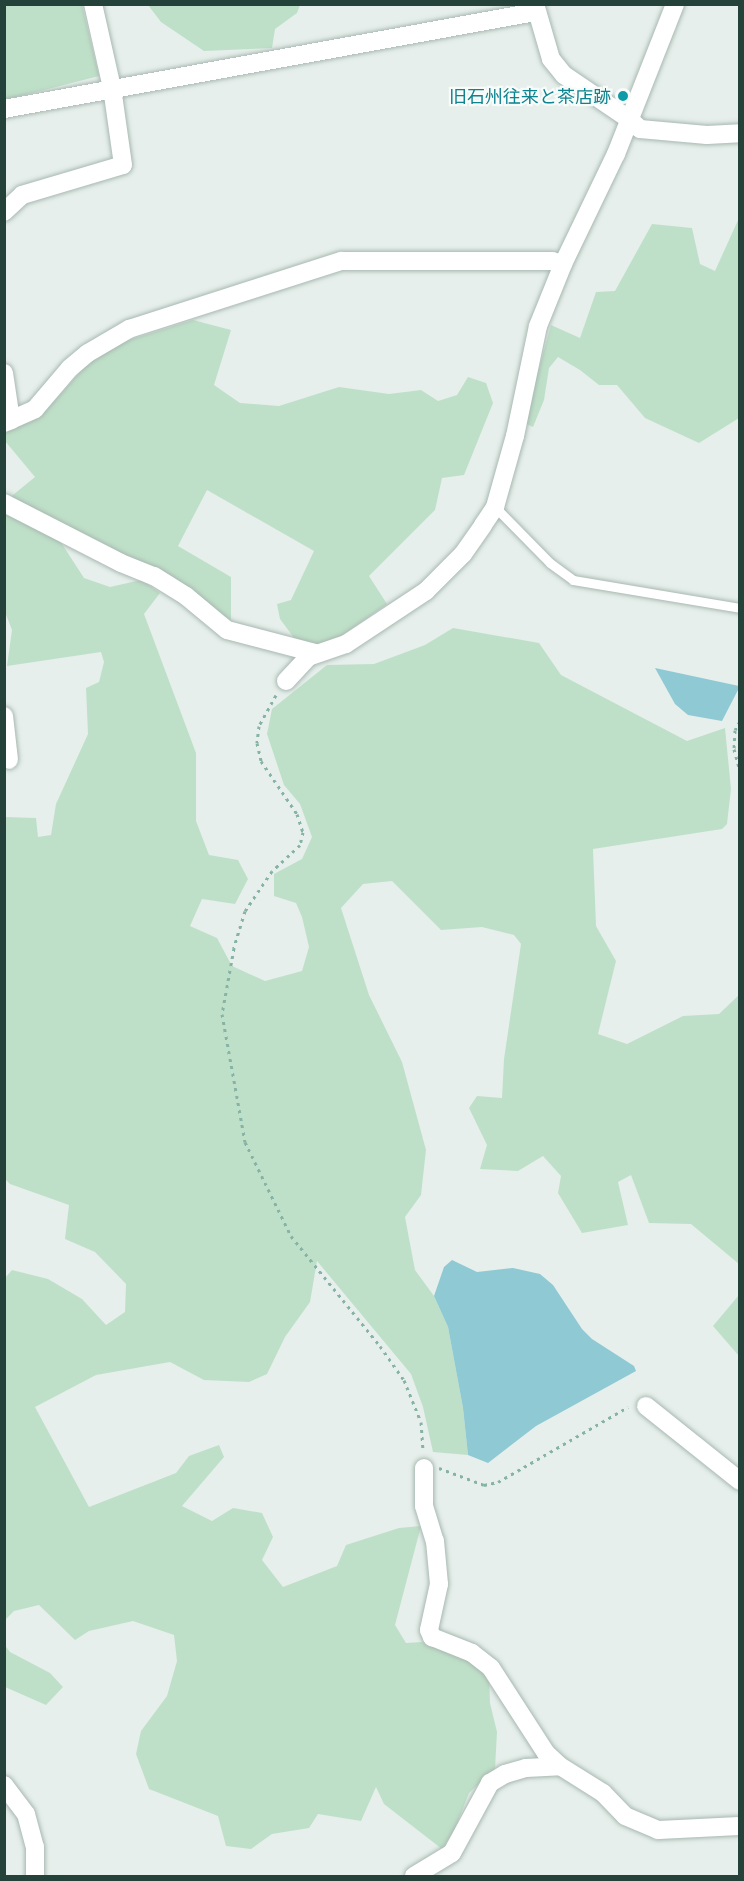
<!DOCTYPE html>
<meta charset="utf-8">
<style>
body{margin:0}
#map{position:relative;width:744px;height:1881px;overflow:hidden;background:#e6efeb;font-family:"Golos Text","Noto Sans JP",sans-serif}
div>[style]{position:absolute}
.green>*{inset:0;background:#bfe0c8}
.water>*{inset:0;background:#8ec9d4}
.path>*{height:3px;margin-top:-1.5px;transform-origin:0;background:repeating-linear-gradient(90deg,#86b3a5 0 3px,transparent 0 7.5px)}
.roads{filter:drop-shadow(0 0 2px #a8b8b2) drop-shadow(0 0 2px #a8b8b2)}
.service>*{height:9px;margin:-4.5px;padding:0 4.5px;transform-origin:4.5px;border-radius:4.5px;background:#fff}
.minor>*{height:18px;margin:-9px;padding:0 9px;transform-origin:9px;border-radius:9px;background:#fff}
.dots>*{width:16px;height:16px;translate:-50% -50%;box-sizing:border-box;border:3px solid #f7fbf9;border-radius:50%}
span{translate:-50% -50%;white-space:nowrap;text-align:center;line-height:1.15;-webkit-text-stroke:4.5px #f7fbf9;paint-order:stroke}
.culture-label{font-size:18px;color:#0d838f}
.right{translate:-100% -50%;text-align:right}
.frame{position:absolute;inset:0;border:6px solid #24423a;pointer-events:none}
</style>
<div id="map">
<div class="green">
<div style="clip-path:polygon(5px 5px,82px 5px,99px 76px,5px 100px)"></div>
<div style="clip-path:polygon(148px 5px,300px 5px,297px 13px,275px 29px,272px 48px,204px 51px,161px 22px)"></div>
<div style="clip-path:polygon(739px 218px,739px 418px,699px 443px,645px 418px,617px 385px,599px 385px,580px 370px,558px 357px,549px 368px,544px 400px,533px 427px,524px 423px,551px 325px,580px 338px,596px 292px,615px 291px,652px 224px,692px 228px,700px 264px,715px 271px)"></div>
<div style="clip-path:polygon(193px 320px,231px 330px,214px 385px,240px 403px,279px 406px,339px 387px,389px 394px,421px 390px,438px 401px,457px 395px,468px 377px,486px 383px,493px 403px,464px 475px,442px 478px,435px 510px,369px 576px,387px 604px,327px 646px,297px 642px,280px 619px,277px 604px,291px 600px,314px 551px,207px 490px,178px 546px,231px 577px,231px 620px,8px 499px,35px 477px,5px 441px,4px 431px,40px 417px,91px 360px,126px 341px)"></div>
<div style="clip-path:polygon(5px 513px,60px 541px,84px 578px,110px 587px,141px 580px,160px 593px,144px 614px,196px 753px,196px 821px,209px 855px,238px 860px,248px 879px,235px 904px,202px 899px,190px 926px,217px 938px,232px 966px,265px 981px,302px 971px,309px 947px,302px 917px,296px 903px,274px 896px,274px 874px,302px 859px,312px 837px,300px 804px,284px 785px,267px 734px,272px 709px,327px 665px,374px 664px,425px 645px,453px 628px,539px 643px,561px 675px,687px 741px,725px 728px,731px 789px,727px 824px,722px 829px,593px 849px,596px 926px,616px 961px,598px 1034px,627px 1044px,683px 1016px,719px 1014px,739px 995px,739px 1264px,691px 1224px,649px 1223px,631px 1175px,618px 1182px,628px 1225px,582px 1233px,558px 1193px,561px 1176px,543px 1156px,518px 1171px,480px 1169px,487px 1145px,469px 1108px,477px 1096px,502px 1098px,504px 1059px,521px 944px,514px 935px,482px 927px,441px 930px,392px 881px,363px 884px,341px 908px,369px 995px,402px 1062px,426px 1150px,421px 1195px,405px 1217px,415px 1270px,434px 1296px,448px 1327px,463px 1408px,468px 1455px,433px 1452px,423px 1407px,411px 1374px,317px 1261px,310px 1302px,285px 1337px,267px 1374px,249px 1382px,204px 1380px,170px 1362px,96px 1375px,35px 1407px,89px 1507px,176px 1473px,189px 1456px,219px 1445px,224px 1457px,182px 1506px,212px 1521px,233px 1508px,262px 1513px,273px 1537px,262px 1560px,283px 1587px,337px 1566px,346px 1545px,399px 1528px,421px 1526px,395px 1625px,406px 1643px,422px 1642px,467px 1659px,489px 1673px,490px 1703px,497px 1732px,495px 1769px,469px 1793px,454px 1831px,442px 1849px,384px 1804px,376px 1787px,361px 1821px,318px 1814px,309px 1828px,272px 1834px,251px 1849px,226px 1846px,218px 1816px,149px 1789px,136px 1754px,141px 1731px,167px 1696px,177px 1661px,174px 1635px,133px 1621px,89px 1631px,75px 1640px,39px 1605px,14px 1611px,5px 1620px,5px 1278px,12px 1270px,48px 1279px,82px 1299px,106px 1325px,125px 1312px,126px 1284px,95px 1252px,65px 1239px,69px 1205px,10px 1184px,5px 1179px,5px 817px,36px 818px,38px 837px,51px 835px,56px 804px,88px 734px,86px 688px,99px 682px,104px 662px,101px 652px,7px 666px,12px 630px,5px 612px)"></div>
<div style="clip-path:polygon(739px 1295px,739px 1356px,713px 1326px)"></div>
<div style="clip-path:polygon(4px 1644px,10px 1652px,50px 1673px,63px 1687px,46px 1705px,5px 1687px)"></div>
</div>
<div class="water">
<div style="clip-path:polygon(655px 668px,739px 686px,739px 688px,722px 721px,688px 715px,675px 704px)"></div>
<div style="clip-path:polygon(452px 1260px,477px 1272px,513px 1268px,540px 1274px,553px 1285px,582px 1329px,592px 1339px,634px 1366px,636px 1371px,536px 1426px,488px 1463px,468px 1455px,463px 1408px,448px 1327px,434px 1296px,444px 1267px)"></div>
</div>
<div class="path">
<div style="left:276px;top:695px;width:35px;rotate:119deg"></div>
<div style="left:259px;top:726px;width:17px;rotate:97deg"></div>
<div style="left:257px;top:743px;width:18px;rotate:77deg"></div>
<div style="left:261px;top:761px;width:64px;rotate:55.8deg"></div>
<div style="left:297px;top:814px;width:19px;rotate:72deg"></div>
<div style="left:303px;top:832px;width:13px;rotate:103deg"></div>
<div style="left:300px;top:845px;width:38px;rotate:137deg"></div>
<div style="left:272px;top:871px;width:48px;rotate:124deg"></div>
<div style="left:245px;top:911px;width:39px;rotate:107deg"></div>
<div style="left:234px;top:948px;width:67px;rotate:100.3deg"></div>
<div style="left:222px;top:1014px;width:130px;rotate:79.8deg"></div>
<div style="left:245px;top:1142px;width:105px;rotate:63.9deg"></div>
<div style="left:291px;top:1236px;width:141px;rotate:51deg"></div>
<div style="left:380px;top:1346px;width:42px;rotate:54.8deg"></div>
<div style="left:404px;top:1380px;width:45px;rotate:68deg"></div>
<div style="left:421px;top:1422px;width:28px;rotate:86deg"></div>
<div style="left:740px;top:721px;width:10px;rotate:119deg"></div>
<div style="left:735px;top:730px;width:19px;rotate:93deg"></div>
<div style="left:734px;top:749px;width:24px;rotate:75deg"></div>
<div style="left:439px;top:1468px;width:48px;rotate:20.7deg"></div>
<div style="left:484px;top:1485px;width:14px;rotate:-12deg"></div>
<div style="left:498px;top:1482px;width:150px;rotate:-30deg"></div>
</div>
<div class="roads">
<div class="service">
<div style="left:495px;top:507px;width:78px;rotate:45.5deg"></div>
<div style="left:550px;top:563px;width:29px;rotate:36deg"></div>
<div style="left:573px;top:580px;width:169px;rotate:9.5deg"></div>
</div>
<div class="minor">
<div style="left:535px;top:4px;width:57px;rotate:73.8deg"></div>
<div style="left:551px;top:59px;width:21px;rotate:51deg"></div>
<div style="left:564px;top:75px;width:78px;rotate:34.1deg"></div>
<div style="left:629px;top:119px;width:15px;rotate:42deg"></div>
<div style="left:640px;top:129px;width:67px;rotate:5.1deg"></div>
<div style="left:707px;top:135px;width:33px;rotate:-3deg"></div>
<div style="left:4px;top:109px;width:540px;rotate:-10.35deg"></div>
<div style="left:4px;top:212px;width:25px;rotate:-43deg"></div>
<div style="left:22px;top:195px;width:105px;rotate:-16.5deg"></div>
<div style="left:123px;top:165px;width:78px;rotate:-98.1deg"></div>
<div style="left:112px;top:88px;width:86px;rotate:-102.7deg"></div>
<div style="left:4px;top:373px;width:48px;rotate:81.5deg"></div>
<div style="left:4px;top:423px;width:34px;rotate:-24deg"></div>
<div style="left:35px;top:409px;width:54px;rotate:-49.5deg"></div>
<div style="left:70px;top:368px;width:23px;rotate:-40deg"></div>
<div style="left:88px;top:353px;width:48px;rotate:-30.3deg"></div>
<div style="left:129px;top:329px;width:223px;rotate:-17.8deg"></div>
<div style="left:341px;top:261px;width:211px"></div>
<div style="left:552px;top:261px;width:11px;rotate:15deg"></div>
<div style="left:563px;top:264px;width:122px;rotate:-64.3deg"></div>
<div style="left:616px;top:154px;width:161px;rotate:-68.5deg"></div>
<div style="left:4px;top:503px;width:131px;rotate:27.1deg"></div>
<div style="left:121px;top:563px;width:35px;rotate:22deg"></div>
<div style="left:154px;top:576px;width:38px;rotate:32deg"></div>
<div style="left:186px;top:596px;width:53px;rotate:39.7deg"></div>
<div style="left:227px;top:630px;width:91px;rotate:14.6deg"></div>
<div style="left:286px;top:681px;width:33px;rotate:-47deg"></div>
<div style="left:308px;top:657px;width:40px;rotate:-18.9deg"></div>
<div style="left:346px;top:644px;width:96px;rotate:-33.5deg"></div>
<div style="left:426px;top:591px;width:52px;rotate:-45deg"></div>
<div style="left:463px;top:554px;width:35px;rotate:-55deg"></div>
<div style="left:483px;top:525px;width:22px;rotate:-56deg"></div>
<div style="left:495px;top:507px;width:74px;rotate:-74.3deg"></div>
<div style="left:515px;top:436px;width:112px;rotate:-78.2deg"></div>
<div style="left:538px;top:326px;width:67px;rotate:-68deg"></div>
<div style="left:4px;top:716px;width:44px;rotate:83.5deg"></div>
<div style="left:646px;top:1406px;width:120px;rotate:38.6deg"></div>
<div style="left:424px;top:1468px;width:38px;rotate:90deg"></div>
<div style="left:424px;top:1506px;width:37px;rotate:73deg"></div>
<div style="left:435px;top:1541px;width:43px;rotate:84.7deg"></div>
<div style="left:439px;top:1584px;width:47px;rotate:102.3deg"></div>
<div style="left:429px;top:1630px;width:8px;rotate:67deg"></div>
<div style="left:432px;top:1637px;width:43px;rotate:21.8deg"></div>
<div style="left:472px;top:1653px;width:24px;rotate:38deg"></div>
<div style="left:491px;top:1668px;width:101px;rotate:57.1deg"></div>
<div style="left:546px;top:1753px;width:19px;rotate:43deg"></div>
<div style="left:560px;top:1766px;width:51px;rotate:32.1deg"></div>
<div style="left:603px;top:1793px;width:32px;rotate:46deg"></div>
<div style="left:625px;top:1816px;width:36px;rotate:23deg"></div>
<div style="left:658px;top:1830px;width:82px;rotate:-2.8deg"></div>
<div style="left:4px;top:1785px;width:36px;rotate:53deg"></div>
<div style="left:26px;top:1814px;width:34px;rotate:75deg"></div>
<div style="left:35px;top:1847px;width:29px;rotate:90deg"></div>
<div style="left:414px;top:1876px;width:44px;rotate:-31.2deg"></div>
<div style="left:452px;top:1853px;width:80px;rotate:-61.5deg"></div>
<div style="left:490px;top:1783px;width:17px;rotate:-31deg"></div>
<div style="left:505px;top:1774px;width:22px;rotate:-16deg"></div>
<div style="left:526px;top:1768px;width:34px;rotate:-3deg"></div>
</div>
</div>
<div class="dots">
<div style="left:623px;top:96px;background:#0f9aa8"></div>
</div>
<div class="culture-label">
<span class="right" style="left:611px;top:96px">旧石州往来と茶店跡</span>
</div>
<div class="frame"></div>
</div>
